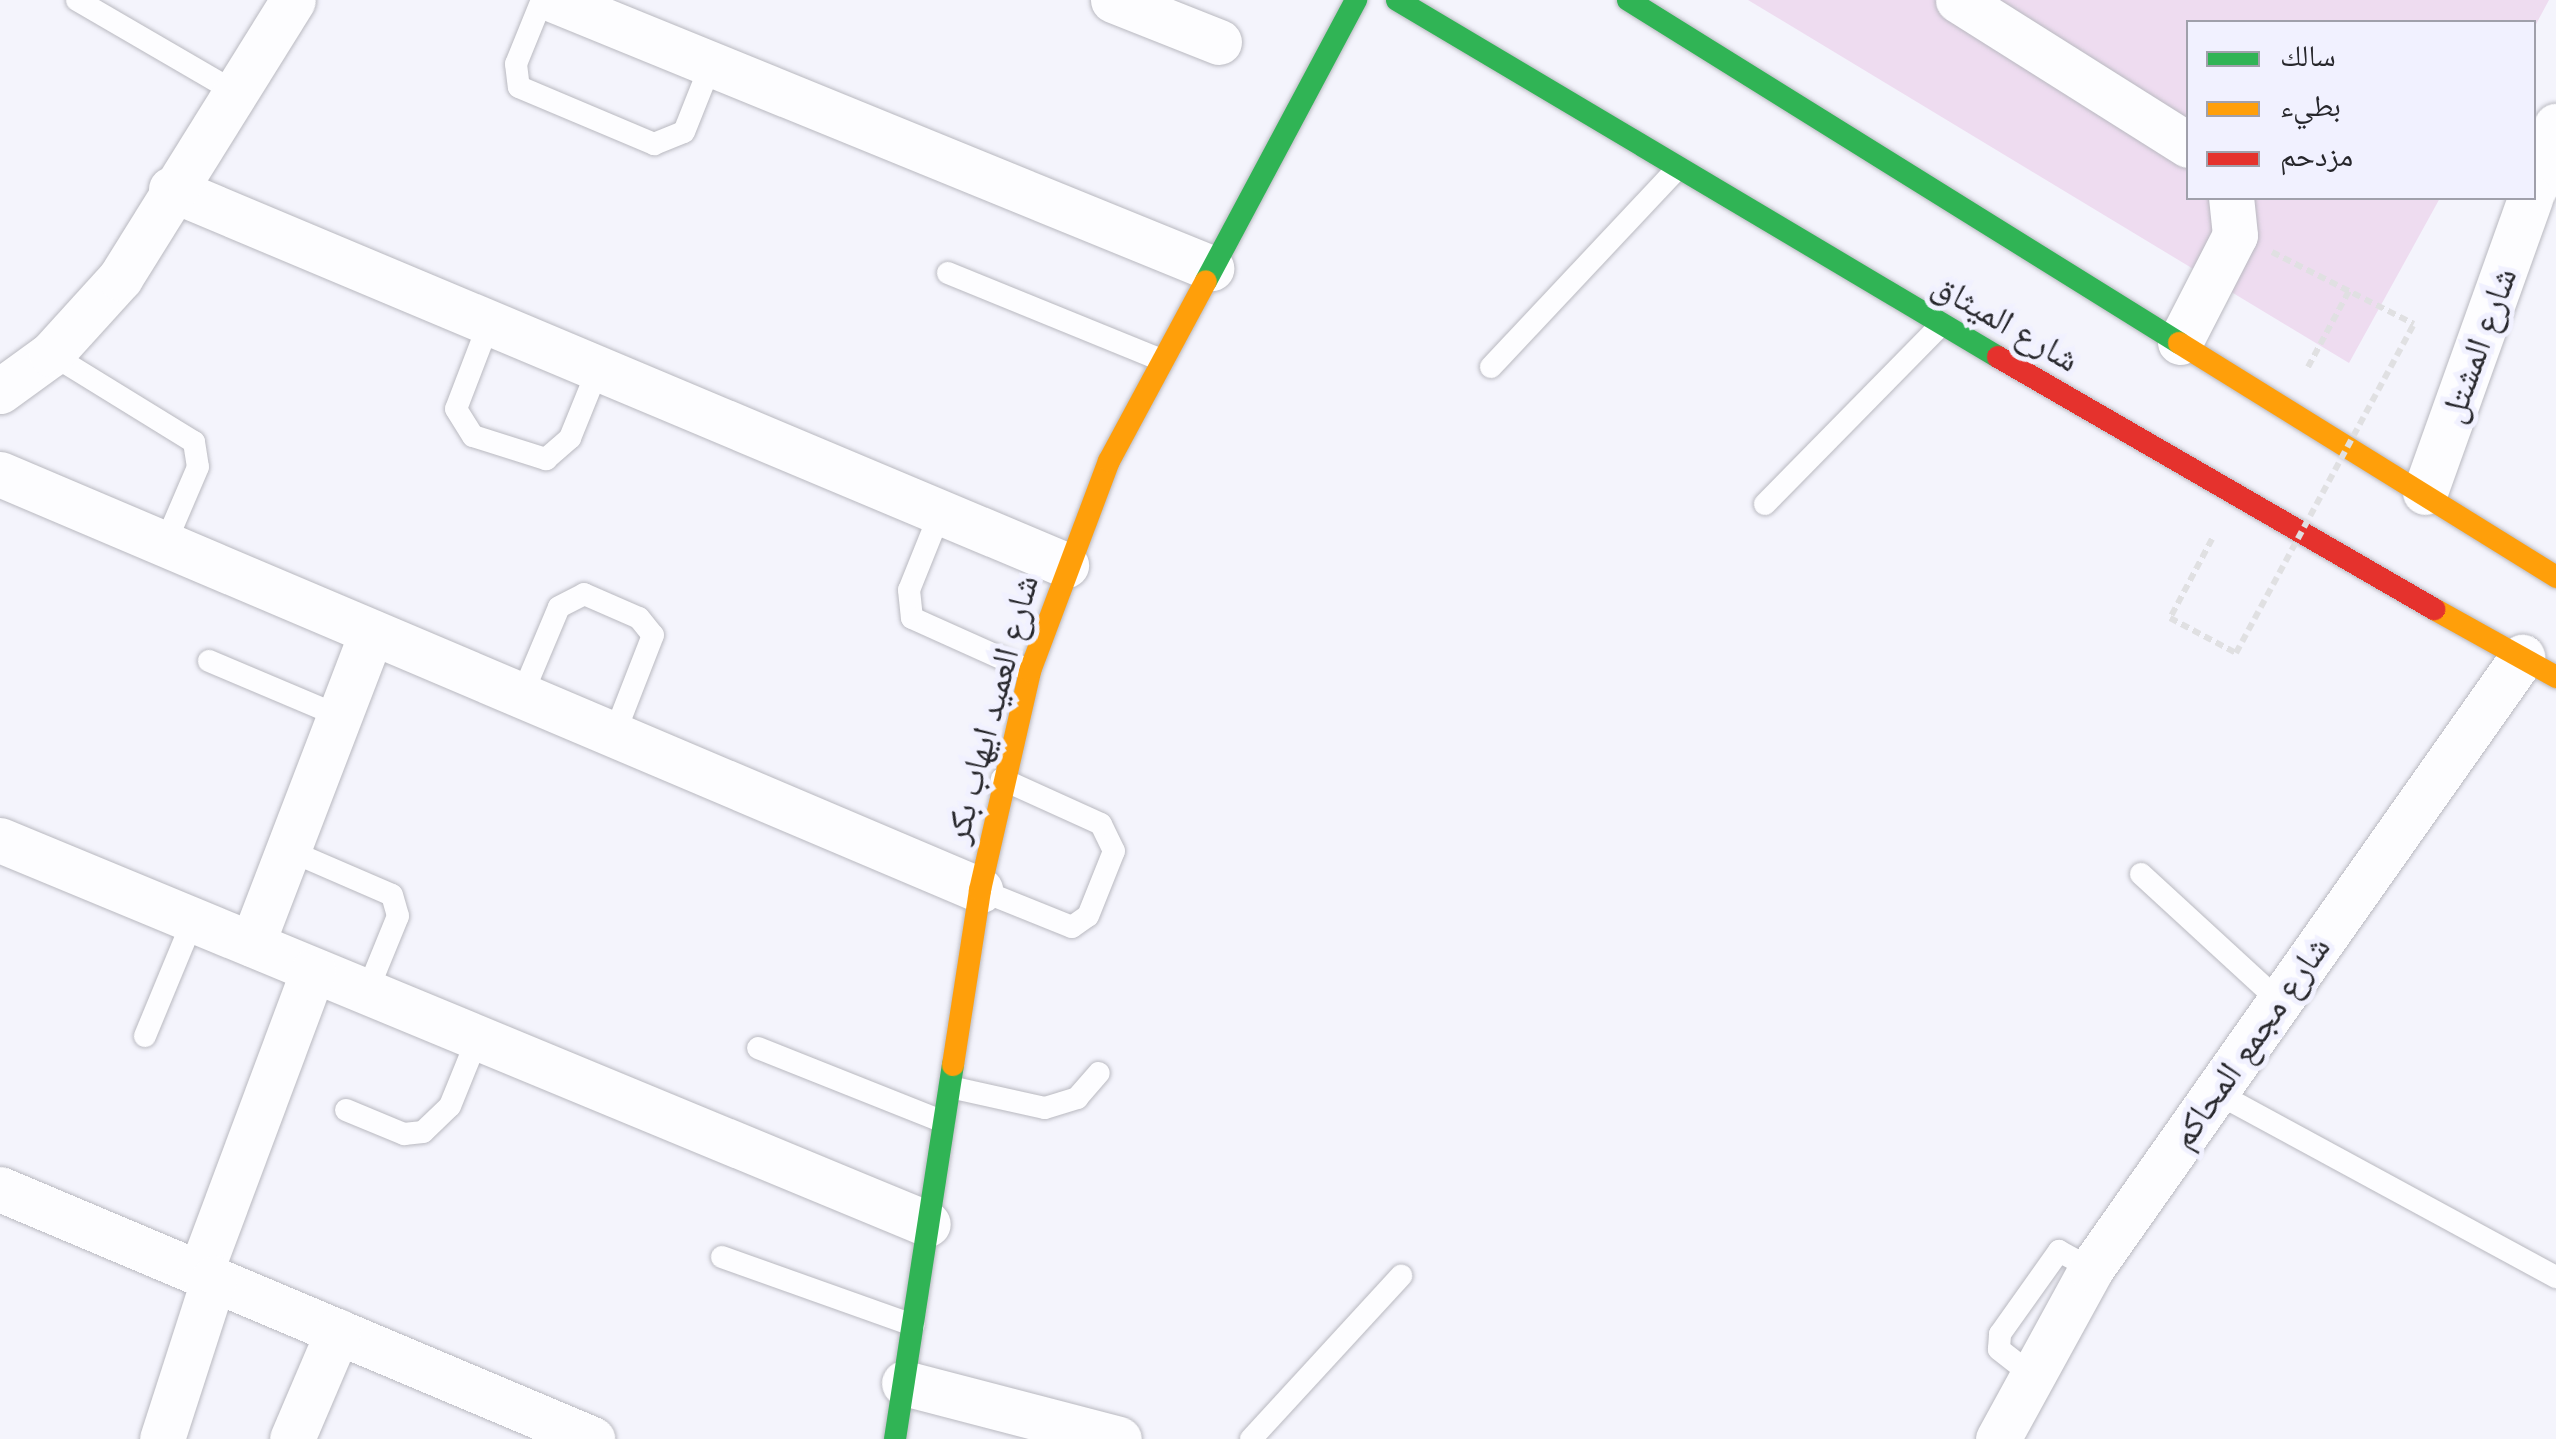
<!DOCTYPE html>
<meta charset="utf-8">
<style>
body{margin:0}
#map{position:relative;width:2556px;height:1439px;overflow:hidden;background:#f4f4fc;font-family:Figtree,"Noto Naskh Arabic",sans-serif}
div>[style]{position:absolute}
.green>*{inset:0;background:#eedcf0}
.path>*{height:6px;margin-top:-3px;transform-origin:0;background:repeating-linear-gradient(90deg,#e0e0e2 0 8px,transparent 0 13px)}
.roads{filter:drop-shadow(0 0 2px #b9b9c0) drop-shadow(0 0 2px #b9b9c0)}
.lane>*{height:22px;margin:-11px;padding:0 11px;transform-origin:11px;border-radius:11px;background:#fdfdff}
.street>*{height:45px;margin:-22.5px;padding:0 22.5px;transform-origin:22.5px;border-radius:22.5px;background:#fdfdff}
.fast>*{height:22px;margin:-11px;padding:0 11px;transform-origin:11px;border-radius:11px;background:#30b455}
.slow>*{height:22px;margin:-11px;padding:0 11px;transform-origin:11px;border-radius:11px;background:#ff9f0a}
.jam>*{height:22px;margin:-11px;padding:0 11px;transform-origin:11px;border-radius:11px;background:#e5322d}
.path-bridge>*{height:6px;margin-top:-3px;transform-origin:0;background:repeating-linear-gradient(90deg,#e0e0e2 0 8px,transparent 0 13px)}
span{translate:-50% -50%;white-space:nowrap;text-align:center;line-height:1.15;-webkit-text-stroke:10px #f1f1ff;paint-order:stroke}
.street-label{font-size:35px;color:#27272c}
.legend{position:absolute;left:2186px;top:20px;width:350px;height:180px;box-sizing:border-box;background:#f1f1ff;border:2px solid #a0a0ab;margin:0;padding:12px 18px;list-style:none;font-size:30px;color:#27272c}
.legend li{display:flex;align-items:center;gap:20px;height:50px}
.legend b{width:50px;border:2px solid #a0a0ab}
</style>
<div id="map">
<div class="green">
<div style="clip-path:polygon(1748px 0,2549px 0,2534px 28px,2188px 22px,2188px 198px,2440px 198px,2349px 363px)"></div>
</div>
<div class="path">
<div style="left:2272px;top:252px;width:159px;rotate:26.9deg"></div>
<div style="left:2308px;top:367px;width:89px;rotate:-61.7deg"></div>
<div style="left:2212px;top:539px;width:89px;rotate:118deg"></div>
<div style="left:2170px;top:618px;width:75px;rotate:27.9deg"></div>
</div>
<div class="roads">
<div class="lane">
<div style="left:77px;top:0;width:183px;rotate:30.2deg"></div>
<div style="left:542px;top:0;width:69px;rotate:112.1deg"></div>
<div style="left:516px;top:64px;width:23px;rotate:83deg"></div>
<div style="left:519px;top:87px;width:147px;rotate:22.9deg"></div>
<div style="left:654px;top:144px;width:32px;rotate:-22deg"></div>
<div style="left:684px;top:132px;width:73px;rotate:-68.3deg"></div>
<div style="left:948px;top:273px;width:228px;rotate:22.2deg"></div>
<div style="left:489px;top:323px;width:92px;rotate:111deg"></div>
<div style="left:456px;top:409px;width:32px;rotate:58deg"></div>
<div style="left:473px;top:436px;width:77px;rotate:17.5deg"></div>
<div style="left:546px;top:459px;width:32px;rotate:-41deg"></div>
<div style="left:570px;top:438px;width:74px;rotate:-67.9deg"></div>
<div style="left:51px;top:354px;width:168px;rotate:31.6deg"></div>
<div style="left:194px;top:442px;width:25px;rotate:81deg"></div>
<div style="left:198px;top:467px;width:84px;rotate:113.2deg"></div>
<div style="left:1491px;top:367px;width:273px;rotate:-46.8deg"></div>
<div style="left:1765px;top:504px;width:251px;rotate:-45.5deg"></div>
<div style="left:940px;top:513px;width:83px;rotate:111.9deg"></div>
<div style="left:909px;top:590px;width:28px;rotate:84deg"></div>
<div style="left:912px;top:618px;width:129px;rotate:24.2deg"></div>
<div style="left:209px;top:661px;width:141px;rotate:22.9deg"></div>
<div style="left:522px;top:695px;width:95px;rotate:-67.2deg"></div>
<div style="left:559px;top:607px;width:28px;rotate:-27deg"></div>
<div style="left:584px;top:594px;width:60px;rotate:23.6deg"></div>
<div style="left:639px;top:618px;width:22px;rotate:51deg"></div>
<div style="left:653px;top:635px;width:107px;rotate:111.3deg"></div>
<div style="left:288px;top:850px;width:113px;rotate:23.4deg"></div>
<div style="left:392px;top:895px;width:22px;rotate:74deg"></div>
<div style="left:398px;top:916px;width:82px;rotate:112.2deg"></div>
<div style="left:2141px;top:874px;width:188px;rotate:42.6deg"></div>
<div style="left:980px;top:890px;width:99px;rotate:21.9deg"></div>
<div style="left:1072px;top:927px;width:19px;rotate:-35deg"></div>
<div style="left:1088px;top:916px;width:70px;rotate:-68.2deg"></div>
<div style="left:1114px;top:851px;width:30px;rotate:-116deg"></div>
<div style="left:1101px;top:824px;width:109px;rotate:-155.6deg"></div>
<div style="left:145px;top:1036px;width:126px;rotate:-67.5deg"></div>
<div style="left:758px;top:1048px;width:200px;rotate:21.7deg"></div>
<div style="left:950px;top:1087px;width:97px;rotate:12.5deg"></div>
<div style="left:1045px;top:1108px;width:34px;rotate:-17deg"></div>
<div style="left:1077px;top:1098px;width:33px;rotate:-49deg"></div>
<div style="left:2215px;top:1092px;width:388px;rotate:28.5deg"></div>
<div style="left:346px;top:1110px;width:63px;rotate:22.5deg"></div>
<div style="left:404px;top:1134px;width:19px;rotate:-6deg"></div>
<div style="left:423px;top:1132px;width:37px;rotate:-44deg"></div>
<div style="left:450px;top:1106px;width:74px;rotate:-67.9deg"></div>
<div style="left:722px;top:1257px;width:203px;rotate:19.6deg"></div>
<div style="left:2028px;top:1372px;width:37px;rotate:-142deg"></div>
<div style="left:1999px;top:1349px;width:15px;rotate:-86deg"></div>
<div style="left:2000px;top:1334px;width:102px;rotate:-54.6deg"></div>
<div style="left:2059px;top:1251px;width:37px;rotate:29deg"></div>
<div style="left:1251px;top:1439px;width:222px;rotate:-47.4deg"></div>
</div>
<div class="street">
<div style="left:554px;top:0;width:710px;rotate:22.19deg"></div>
<div style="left:1113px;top:0;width:114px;rotate:21.6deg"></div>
<div style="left:1958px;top:0;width:272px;rotate:32.2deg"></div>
<div style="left:171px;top:189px;width:971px;rotate:22.79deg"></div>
<div style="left:2534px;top:189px;width:67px;rotate:-70.8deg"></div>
<div style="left:2180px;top:342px;width:120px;rotate:-62.8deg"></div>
<div style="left:2235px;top:235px;width:37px;rotate:-96deg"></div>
<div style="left:0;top:391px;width:63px;rotate:-36deg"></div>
<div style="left:51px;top:354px;width:103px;rotate:-47.8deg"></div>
<div style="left:120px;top:278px;width:327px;rotate:-58.1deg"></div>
<div style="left:0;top:474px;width:1065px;rotate:23deg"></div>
<div style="left:2425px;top:492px;width:312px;rotate:-70.3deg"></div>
<div style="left:0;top:840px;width:1004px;rotate:22.48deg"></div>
<div style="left:252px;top:944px;width:334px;rotate:-69deg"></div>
<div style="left:0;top:1189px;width:643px;rotate:22.89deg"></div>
<div style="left:200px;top:1273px;width:323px;rotate:-69.5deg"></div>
<div style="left:904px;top:1383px;width:222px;rotate:14.6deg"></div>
<div style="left:162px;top:1439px;width:169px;rotate:-72.1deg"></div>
<div style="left:292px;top:1439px;width:117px;rotate:-66.9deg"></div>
<div style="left:1998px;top:1439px;width:194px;rotate:-61.3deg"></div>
<div style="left:2091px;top:1269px;width:749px;rotate:-54.84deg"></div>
</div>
<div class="fast">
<div style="left:1397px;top:0;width:699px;rotate:30.71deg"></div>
<div style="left:1628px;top:0;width:649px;rotate:31.9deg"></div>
<div style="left:1206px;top:281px;width:319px;rotate:-61.9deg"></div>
<div style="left:895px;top:1439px;width:378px;rotate:-81.2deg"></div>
</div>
<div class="slow">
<div style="left:2179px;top:343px;width:444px;rotate:31.8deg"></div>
<div style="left:2434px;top:609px;width:140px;rotate:29.1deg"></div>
<div style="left:953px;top:1065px;width:177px;rotate:-81.2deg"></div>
<div style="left:980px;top:890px;width:225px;rotate:-77.1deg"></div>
<div style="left:1030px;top:671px;width:224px;rotate:-69.4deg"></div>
<div style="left:1109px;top:461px;width:204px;rotate:-61.7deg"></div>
</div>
<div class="jam">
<div style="left:1998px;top:357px;width:504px;rotate:30.03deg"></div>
</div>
</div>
<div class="path-bridge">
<div style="left:2236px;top:653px;width:374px;rotate:-61.6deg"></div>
</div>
<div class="street-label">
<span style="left:2006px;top:322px;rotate:30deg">شارع الميثاق</span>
<span style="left:2478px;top:345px;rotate:-70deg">شارع المشتل</span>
<span style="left:991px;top:709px;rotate:-75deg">شارع العميد ايهاب بكر</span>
<span style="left:2250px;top:1042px;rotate:-55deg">شارع مجمع المحاكم</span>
</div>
<ul class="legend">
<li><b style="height:12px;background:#30b455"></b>سالك</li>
<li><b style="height:12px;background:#ff9f0a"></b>بطيء</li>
<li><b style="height:12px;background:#e5322d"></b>مزدحم</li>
</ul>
</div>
